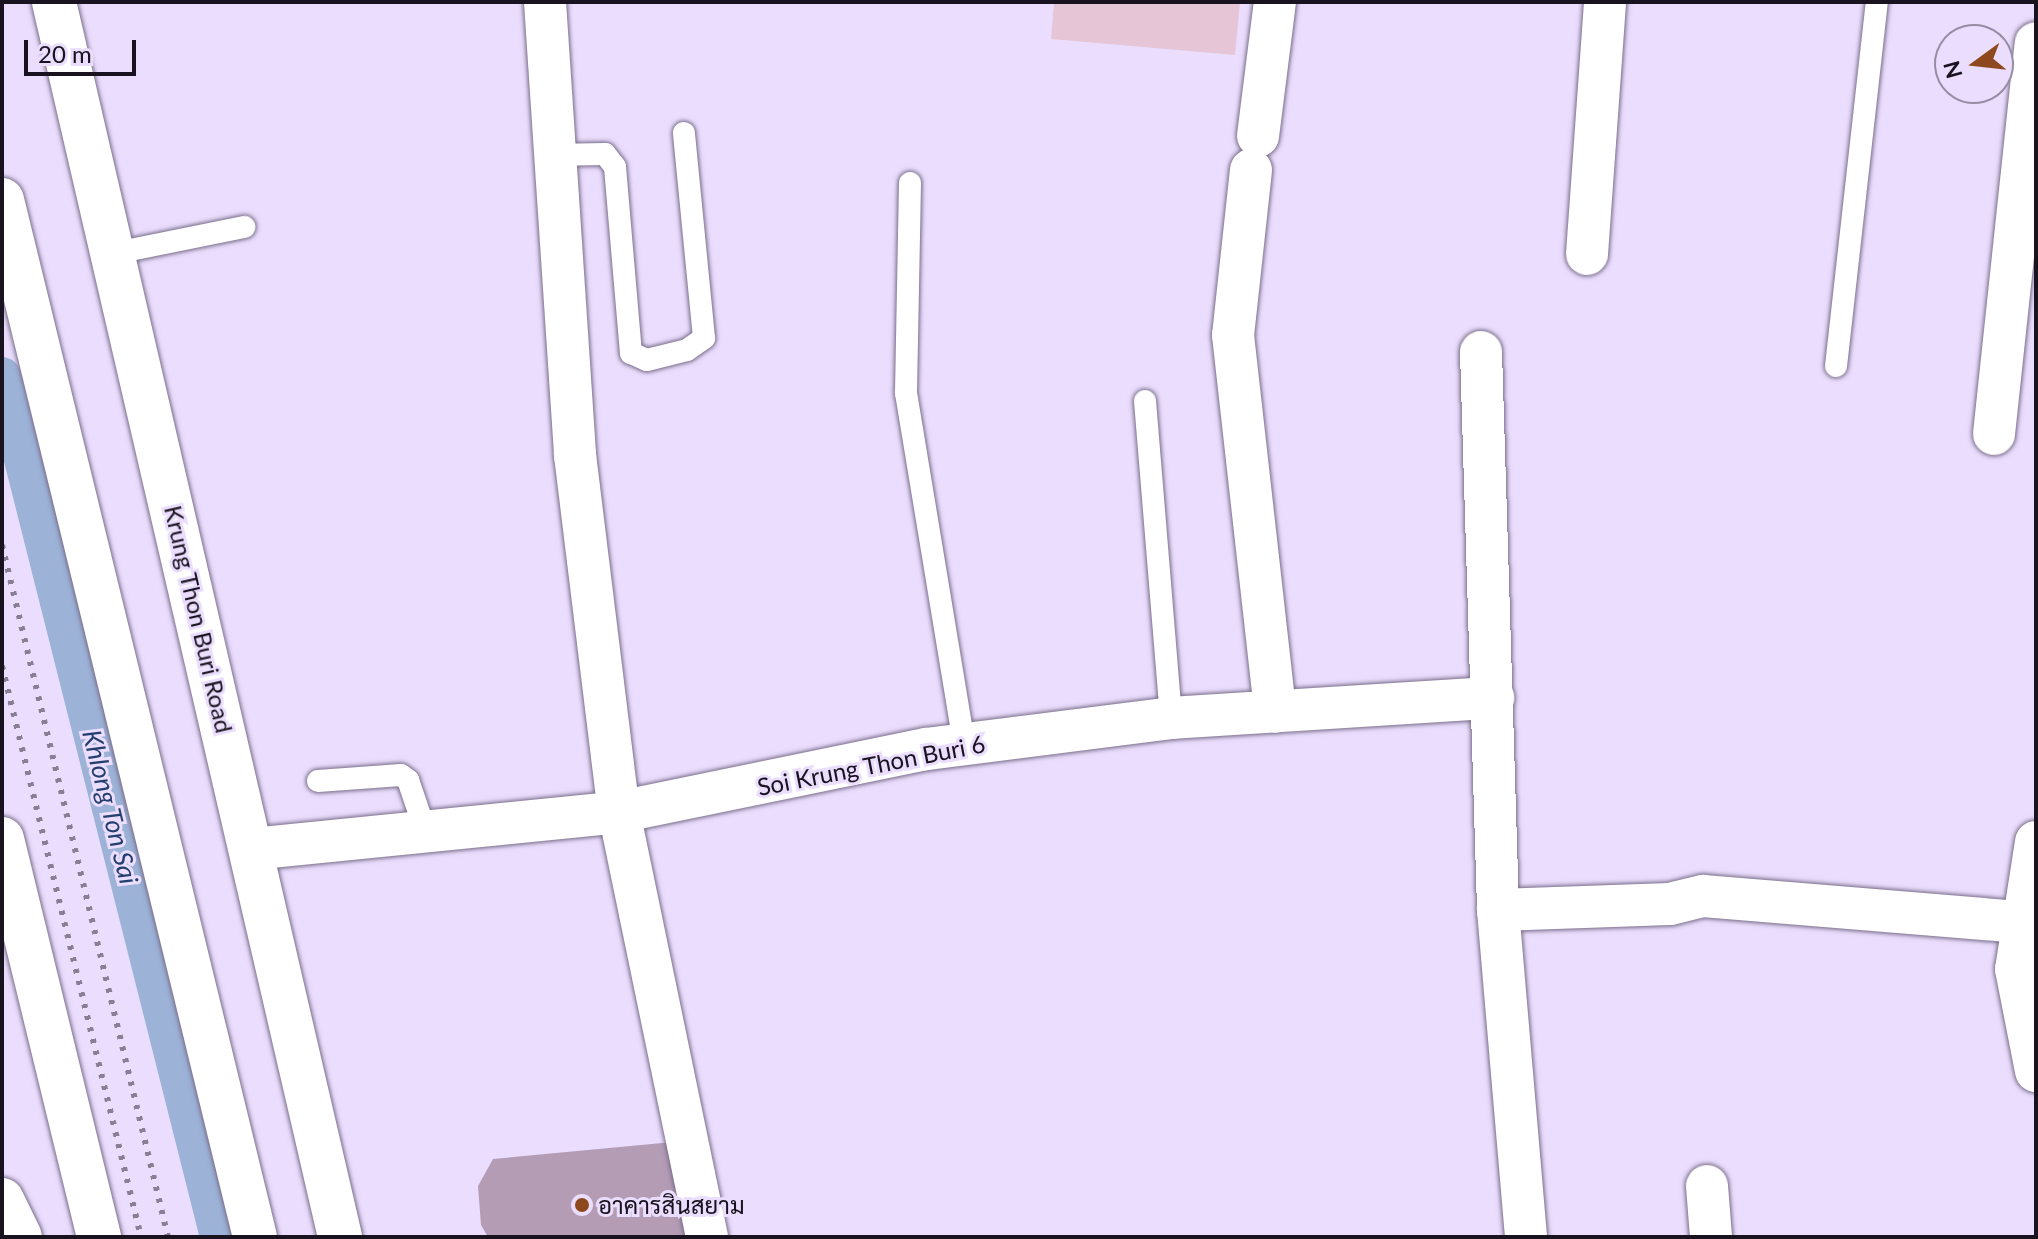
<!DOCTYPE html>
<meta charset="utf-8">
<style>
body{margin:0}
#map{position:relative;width:2038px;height:1239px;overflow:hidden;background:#eaddfd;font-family:Lato,Sarabun,sans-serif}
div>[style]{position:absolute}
.green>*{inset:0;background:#e6c6d6}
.canal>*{height:38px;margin:-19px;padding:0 19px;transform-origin:19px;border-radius:19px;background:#9cb2d7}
.building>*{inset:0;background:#b49cb5}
.roads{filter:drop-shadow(0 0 2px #7a6e8b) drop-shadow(0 0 2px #7a6e8b)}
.lane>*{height:22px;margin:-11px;padding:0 11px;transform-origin:11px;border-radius:11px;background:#fff}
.street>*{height:42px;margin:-21px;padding:0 21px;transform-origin:21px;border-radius:21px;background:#fff}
.secondary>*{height:44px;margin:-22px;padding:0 22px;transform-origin:22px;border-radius:22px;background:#fff}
.primary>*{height:44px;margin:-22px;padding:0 22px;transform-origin:22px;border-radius:22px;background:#fff}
.rail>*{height:6px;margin-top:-3px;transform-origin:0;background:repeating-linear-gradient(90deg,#887f95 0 4px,transparent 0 12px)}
.dots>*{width:22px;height:22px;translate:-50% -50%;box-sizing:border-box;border:4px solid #eaddfd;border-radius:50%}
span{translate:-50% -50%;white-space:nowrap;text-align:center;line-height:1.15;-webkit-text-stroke:6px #eaddfd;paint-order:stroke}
.street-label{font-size:24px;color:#18131e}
.poi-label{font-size:24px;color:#18131e}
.left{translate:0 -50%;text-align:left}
.water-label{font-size:26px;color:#243f6f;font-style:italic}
.frame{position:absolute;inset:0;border:4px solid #18131e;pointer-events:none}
.north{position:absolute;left:1934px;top:24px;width:80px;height:80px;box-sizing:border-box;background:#eaddfd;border:2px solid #968ca4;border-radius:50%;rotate:255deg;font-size:22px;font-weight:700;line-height:32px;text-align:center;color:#18131e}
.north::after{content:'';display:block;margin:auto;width:28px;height:36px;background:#8d491d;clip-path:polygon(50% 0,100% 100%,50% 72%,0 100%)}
.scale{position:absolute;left:24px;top:40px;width:112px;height:36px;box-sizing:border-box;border:4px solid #18131e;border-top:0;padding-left:10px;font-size:24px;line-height:28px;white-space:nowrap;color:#18131e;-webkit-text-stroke:6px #eaddfd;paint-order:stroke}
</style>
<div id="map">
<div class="green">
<div style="clip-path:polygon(1054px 2px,1240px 2px,1235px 55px,1051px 39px)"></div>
</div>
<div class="canal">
<div style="left:2px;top:376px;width:888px;rotate:75.85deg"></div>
</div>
<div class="building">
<div style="clip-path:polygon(673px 1142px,690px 1237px,488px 1237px,481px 1225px,478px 1186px,493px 1159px)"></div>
</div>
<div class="roads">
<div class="lane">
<div style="left:552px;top:155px;width:53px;rotate:-1.1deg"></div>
<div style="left:605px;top:154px;width:16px;rotate:52deg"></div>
<div style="left:615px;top:167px;width:187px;rotate:85.1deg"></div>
<div style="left:631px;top:353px;width:17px;rotate:24deg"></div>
<div style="left:647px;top:360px;width:41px;rotate:-14deg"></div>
<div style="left:687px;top:350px;width:21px;rotate:-35deg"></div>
<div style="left:704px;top:338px;width:206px;rotate:-95.6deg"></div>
<div style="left:910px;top:183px;width:210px;rotate:91.1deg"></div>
<div style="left:906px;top:393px;width:356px;rotate:80.6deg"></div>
<div style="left:115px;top:253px;width:132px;rotate:-11.4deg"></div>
<div style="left:1836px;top:366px;width:366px;rotate:-83.6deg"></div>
<div style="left:1145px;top:401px;width:318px;rotate:85.3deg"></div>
<div style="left:318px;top:781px;width:83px;rotate:-4.1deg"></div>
<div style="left:401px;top:775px;width:9px;rotate:36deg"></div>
<div style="left:408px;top:780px;width:56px;rotate:71.2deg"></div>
</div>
<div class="street">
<div style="left:545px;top:2px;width:454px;rotate:86.2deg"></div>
<div style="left:575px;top:455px;width:360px;rotate:83deg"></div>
<div style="left:619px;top:812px;width:434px;rotate:78.3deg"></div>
<div style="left:1258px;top:136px;width:135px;rotate:-82.8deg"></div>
<div style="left:1251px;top:170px;width:166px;rotate:96.2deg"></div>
<div style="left:1233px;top:335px;width:379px;rotate:83.6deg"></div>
<div style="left:1587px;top:254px;width:253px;rotate:-85.9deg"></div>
<div style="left:1481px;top:352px;width:558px;rotate:88.25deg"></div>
<div style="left:1498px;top:910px;width:328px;rotate:85.1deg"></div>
<div style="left:1994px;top:434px;width:393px;rotate:-83.9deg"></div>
<div style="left:2036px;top:842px;width:129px;rotate:98.9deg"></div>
<div style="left:2016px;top:969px;width:104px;rotate:78.9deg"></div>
<div style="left:251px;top:849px;width:370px;rotate:-5.7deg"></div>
<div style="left:619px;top:812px;width:314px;rotate:-11.6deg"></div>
<div style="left:927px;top:749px;width:246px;rotate:-7.2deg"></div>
<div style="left:1171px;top:718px;width:323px;rotate:-3.6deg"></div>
<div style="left:1498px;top:910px;width:172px;rotate:-2deg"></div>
<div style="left:1670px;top:904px;width:34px;rotate:-14deg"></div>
<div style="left:1703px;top:896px;width:316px;rotate:4.7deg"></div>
<div style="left:1707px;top:1186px;width:51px;rotate:85.5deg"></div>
</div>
<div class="secondary">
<div style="left:54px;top:2px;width:1268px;rotate:76.96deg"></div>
</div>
<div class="primary">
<div style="left:2px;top:200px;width:1067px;rotate:76.29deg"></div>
<div style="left:2px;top:839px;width:410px;rotate:76.3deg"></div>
<div style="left:2px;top:1200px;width:41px;rotate:64.1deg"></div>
</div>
</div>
<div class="rail">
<div style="left:2px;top:545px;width:712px;rotate:76.51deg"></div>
<div style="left:2px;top:666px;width:588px;rotate:76.32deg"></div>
</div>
<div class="dots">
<div style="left:582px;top:1205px;background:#8d491d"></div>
</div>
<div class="street-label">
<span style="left:199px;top:619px;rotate:77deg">Krung Thon Buri Road</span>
<span style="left:871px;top:765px;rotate:-11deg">Soi Krung Thon Buri 6</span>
</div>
<div class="poi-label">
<span class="left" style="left:598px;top:1205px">อาคารสินสยาม</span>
</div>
<div class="water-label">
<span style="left:110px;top:807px;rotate:76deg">Khlong Ton Sai</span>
</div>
<div class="frame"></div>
<div class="north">N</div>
<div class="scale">20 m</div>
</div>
